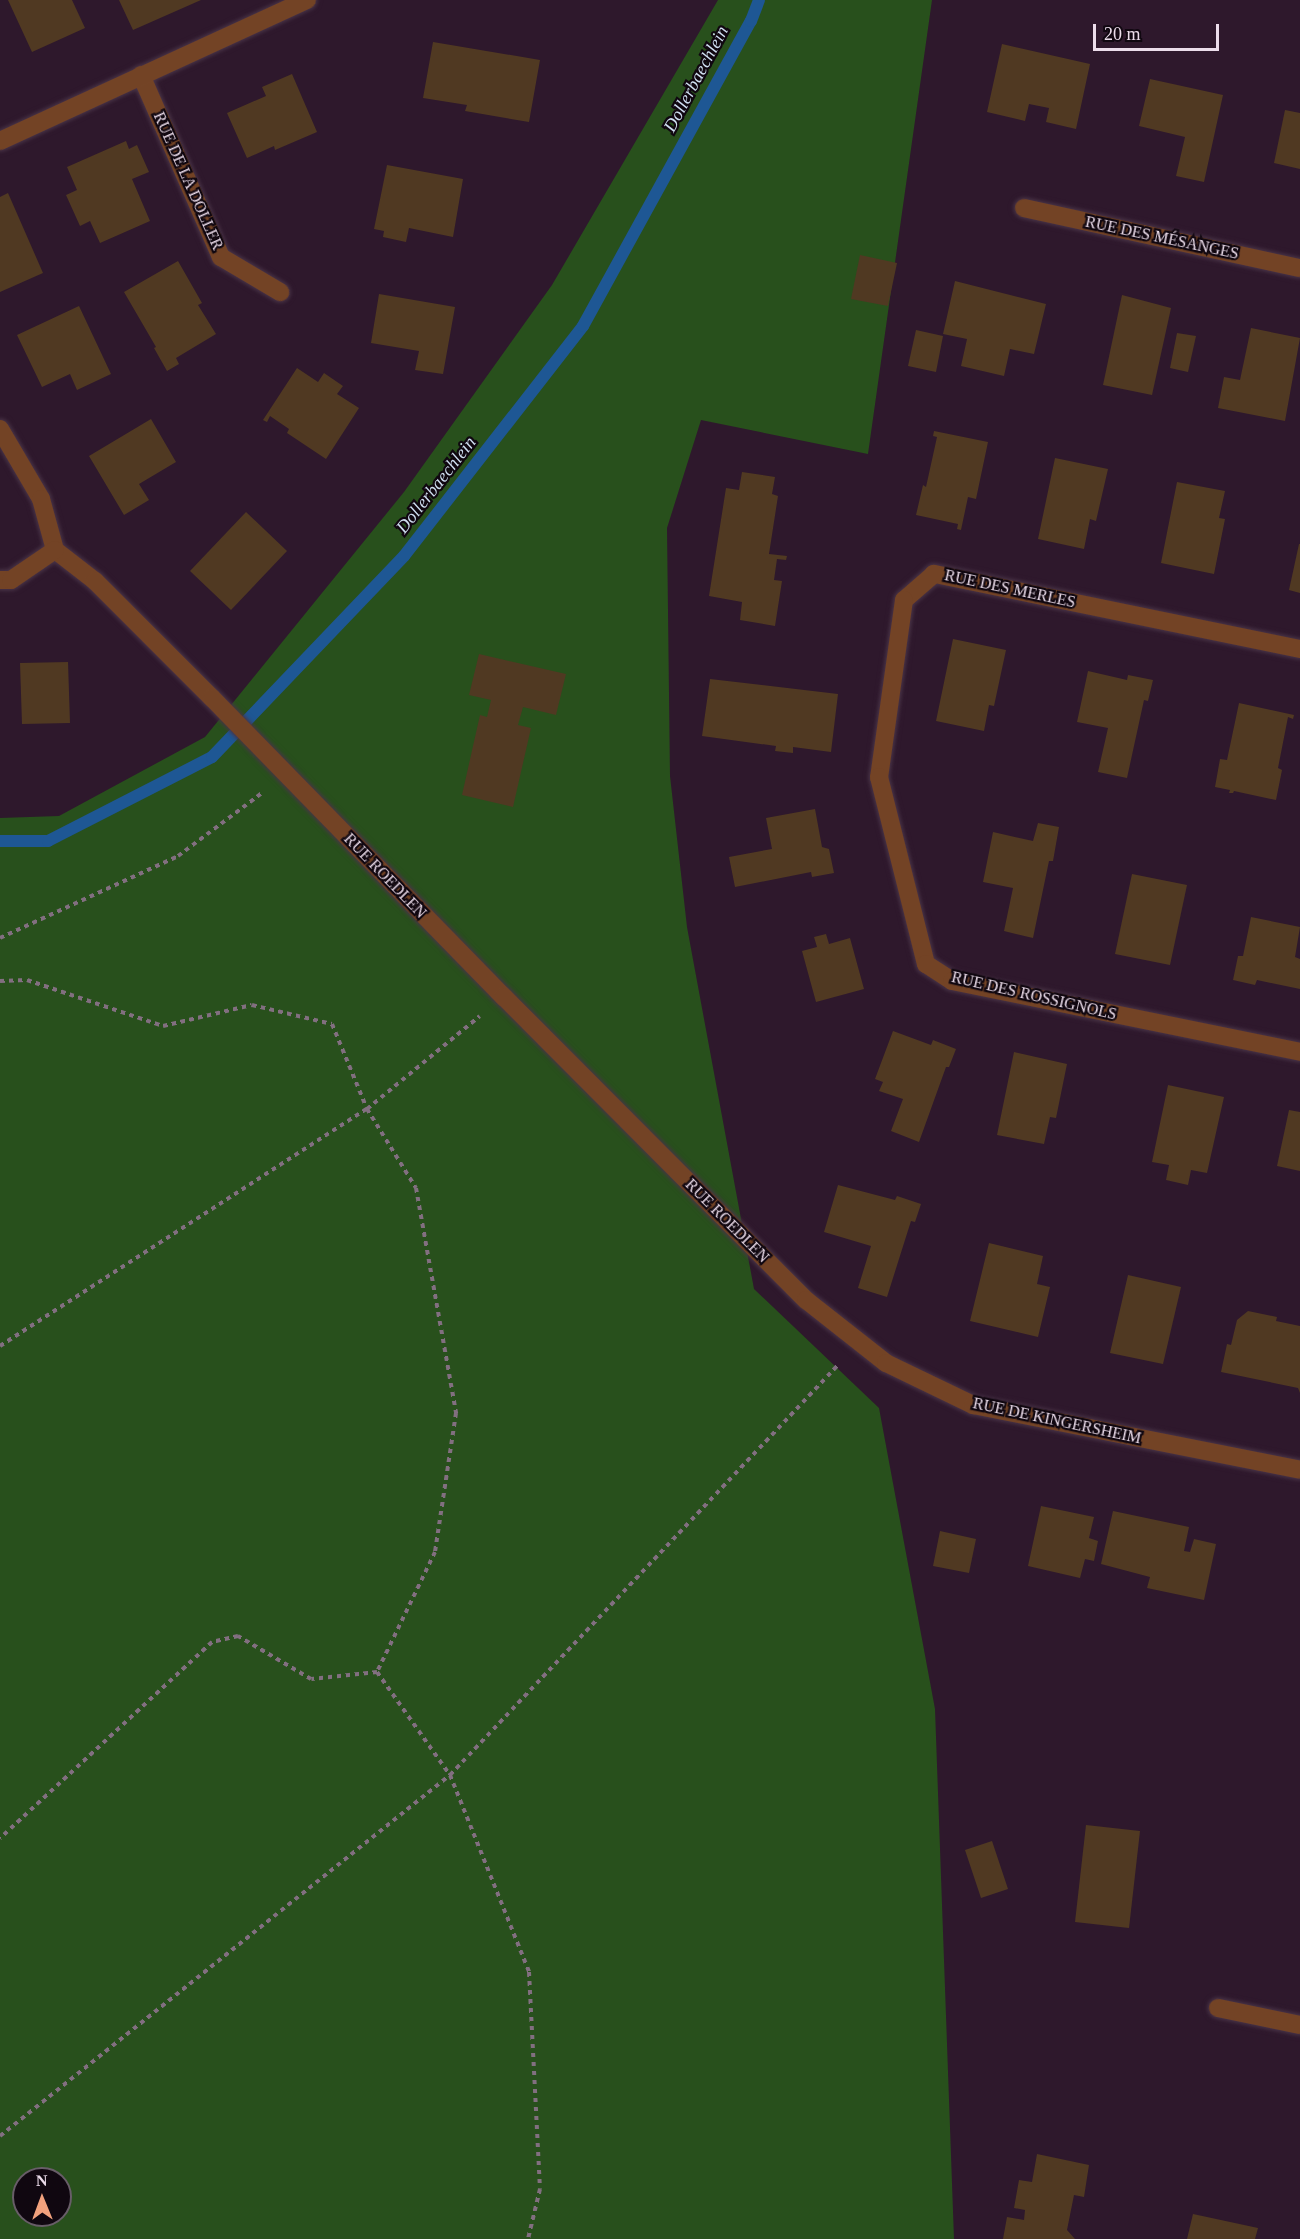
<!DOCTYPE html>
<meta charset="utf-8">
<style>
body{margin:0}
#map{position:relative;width:1300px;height:2239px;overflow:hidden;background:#2e182c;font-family:Georgia,serif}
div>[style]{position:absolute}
.green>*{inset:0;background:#28501c}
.stream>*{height:12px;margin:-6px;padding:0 6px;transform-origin:6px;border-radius:6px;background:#1e5794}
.building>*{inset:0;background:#503922}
.path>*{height:4px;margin-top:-2px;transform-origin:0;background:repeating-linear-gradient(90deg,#826f80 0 4.5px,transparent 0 9px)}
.roads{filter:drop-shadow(0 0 2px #493447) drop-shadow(0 0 2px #493447)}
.minor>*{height:18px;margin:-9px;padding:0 9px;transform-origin:9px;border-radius:9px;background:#734325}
span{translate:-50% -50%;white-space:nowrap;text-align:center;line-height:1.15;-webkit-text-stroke:4.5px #100710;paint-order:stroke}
.street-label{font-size:16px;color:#ecddeb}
.water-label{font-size:18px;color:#cfdef0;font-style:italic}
.north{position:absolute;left:12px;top:2167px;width:60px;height:60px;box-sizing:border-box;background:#100710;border:2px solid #685d68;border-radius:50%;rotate:359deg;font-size:16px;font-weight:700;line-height:24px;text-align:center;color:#ecddeb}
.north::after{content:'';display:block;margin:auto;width:21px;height:27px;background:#f1a17d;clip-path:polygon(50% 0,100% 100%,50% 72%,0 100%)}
.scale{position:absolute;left:1093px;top:24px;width:126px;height:27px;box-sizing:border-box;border:3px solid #ecddeb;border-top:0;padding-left:8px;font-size:18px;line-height:21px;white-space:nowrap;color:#ecddeb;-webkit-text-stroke:4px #100710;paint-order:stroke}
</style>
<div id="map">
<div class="green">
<div style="clip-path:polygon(evenodd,718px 0,932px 0,868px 454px,701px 420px,667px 528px,670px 776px,687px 927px,754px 1289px,879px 1408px,935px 1709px,954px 2239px,0 2239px,0 818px,59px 816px,205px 737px,404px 492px,552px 285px,718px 0,24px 2179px,60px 2179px,60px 2215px,24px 2215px,24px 2179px)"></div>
</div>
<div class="stream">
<div style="left:0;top:841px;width:48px"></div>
<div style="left:48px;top:841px;width:184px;rotate:-27.1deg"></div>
<div style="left:212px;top:757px;width:278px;rotate:-46.3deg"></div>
<div style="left:404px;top:556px;width:291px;rotate:-52.1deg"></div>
<div style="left:583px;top:326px;width:348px;rotate:-61.2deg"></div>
<div style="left:751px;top:21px;width:22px;rotate:-69deg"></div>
</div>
<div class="building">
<div style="clip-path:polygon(8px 0,72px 0,85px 28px,32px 52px)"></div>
<div style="clip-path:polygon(119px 0,201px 0,133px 30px)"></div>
<div style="clip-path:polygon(433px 42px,540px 60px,529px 122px,465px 111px,467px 105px,423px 98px)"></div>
<div style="clip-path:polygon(1002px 44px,1090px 64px,1076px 129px,1046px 122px,1049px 108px,1029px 104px,1025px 121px,987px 112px)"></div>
<div style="clip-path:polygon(292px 74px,317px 132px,275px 150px,274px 146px,247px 158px,227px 113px,266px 96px,262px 87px)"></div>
<div style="clip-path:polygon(1150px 79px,1223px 95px,1204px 182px,1176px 176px,1185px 137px,1139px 126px)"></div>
<div style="clip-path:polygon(1285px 110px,1300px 113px,1300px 169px,1274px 163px)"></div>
<div style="clip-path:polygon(126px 141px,129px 149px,137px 145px,149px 172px,132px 179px,150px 221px,100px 243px,90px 221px,80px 226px,66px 195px,77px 190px,67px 167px)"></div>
<div style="clip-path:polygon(387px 165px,463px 179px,453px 237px,409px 228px,406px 242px,383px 237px,384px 231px,374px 229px)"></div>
<div style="clip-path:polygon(8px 193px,43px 273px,0 292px,0 197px)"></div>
<div style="clip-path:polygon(860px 255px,897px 263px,888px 306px,851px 299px)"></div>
<div style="clip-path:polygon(178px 261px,202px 303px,198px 305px,216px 334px,176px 358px,179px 364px,167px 371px,154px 348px,156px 347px,124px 292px)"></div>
<div style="clip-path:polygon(955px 281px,1046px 304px,1034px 354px,1010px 349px,1004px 376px,961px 366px,967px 339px,943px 334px)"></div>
<div style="clip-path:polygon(379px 294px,455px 307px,443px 374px,415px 370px,419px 351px,371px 343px)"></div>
<div style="clip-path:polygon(1122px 295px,1171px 308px,1152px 395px,1103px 385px)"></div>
<div style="clip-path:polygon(79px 306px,111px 374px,77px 390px,70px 374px,42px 387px,17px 335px)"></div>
<div style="clip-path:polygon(1251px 328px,1300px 338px,1285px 421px,1218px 408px,1224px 377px,1240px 380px)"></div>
<div style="clip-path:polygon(916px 330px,943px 336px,936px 372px,908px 366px)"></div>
<div style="clip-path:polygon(1177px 333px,1196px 336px,1188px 372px,1170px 368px)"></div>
<div style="clip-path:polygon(297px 368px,318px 382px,324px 373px,343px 386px,337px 394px,359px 408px,326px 459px,287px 433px,289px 429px,270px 416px,267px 422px,263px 420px)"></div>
<div style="clip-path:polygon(151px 419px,176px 462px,139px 484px,149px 500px,124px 515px,89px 456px)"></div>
<div style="clip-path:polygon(934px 431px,988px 442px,976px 499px,968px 497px,961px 530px,957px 529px,958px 524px,916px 515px,923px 485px,926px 487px,937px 437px,933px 436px)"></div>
<div style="clip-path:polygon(1055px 458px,1108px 469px,1096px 521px,1090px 519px,1084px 549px,1038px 539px)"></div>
<div style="clip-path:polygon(742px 472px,775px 477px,772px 494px,778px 496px,769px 554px,787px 556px,786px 560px,777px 559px,774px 580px,782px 581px,775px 626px,740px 620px,742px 602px,709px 596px,726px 488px,739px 490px)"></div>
<div style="clip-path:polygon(1177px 482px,1225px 491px,1219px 518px,1225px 519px,1214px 574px,1161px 563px)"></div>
<div style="clip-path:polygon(246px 512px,287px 551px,231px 610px,190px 571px)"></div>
<div style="clip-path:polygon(1299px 544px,1300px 544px,1300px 593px,1289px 590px)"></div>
<div style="clip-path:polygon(953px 639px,1006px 650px,994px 706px,989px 705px,984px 731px,936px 721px)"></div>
<div style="clip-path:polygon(479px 654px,566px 674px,556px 715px,523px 707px,518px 725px,531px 728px,513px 807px,462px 795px,480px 715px,487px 717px,491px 700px,469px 695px)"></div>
<div style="clip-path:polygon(68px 662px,70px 723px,22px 724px,20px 663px)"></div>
<div style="clip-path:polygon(1088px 671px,1127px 680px,1128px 675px,1153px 680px,1148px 701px,1144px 700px,1127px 778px,1098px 772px,1108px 728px,1077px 722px)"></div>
<div style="clip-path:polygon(710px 679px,838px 694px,831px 752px,793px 747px,793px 753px,775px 751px,776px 746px,702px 736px)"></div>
<div style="clip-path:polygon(1239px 703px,1294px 715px,1293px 719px,1288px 717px,1278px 768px,1282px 770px,1276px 800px,1234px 791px,1233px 793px,1229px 793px,1230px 790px,1215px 787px,1220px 759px,1227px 760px)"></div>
<div style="clip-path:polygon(815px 809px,822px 847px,829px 849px,834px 873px,812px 877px,811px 872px,735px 887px,729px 857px,772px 849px,766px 818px)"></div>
<div style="clip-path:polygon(1038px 823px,1059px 827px,1053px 861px,1049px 861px,1033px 938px,1004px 931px,1013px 888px,983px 882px,993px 832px,1033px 841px)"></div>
<div style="clip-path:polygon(1132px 874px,1187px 885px,1170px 965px,1115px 954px)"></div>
<div style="clip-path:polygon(1251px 917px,1300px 927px,1295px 957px,1300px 959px,1300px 989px,1257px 980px,1255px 985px,1233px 980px,1238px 956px,1243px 956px)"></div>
<div style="clip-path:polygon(826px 934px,829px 944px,850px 938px,864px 989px,816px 1002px,802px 951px,817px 947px,814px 937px)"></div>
<div style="clip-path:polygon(893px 1031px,931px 1045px,933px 1040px,956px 1049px,949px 1067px,946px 1067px,919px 1142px,891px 1131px,903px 1099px,879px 1091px,883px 1082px,875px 1079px)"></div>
<div style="clip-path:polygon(1014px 1052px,1067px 1064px,1056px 1118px,1050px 1117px,1044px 1144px,997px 1135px)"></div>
<div style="clip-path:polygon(1168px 1085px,1224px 1097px,1207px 1173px,1191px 1170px,1188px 1185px,1166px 1180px,1169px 1165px,1152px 1162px)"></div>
<div style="clip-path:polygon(1289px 1110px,1300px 1112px,1300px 1171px,1277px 1166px)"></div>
<div style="clip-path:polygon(838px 1185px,895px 1200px,897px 1196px,921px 1204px,915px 1222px,911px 1221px,887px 1297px,858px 1288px,871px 1246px,824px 1232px)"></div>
<div style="clip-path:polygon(989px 1243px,1043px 1256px,1037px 1284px,1050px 1287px,1038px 1337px,970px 1321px)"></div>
<div style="clip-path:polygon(1128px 1275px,1181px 1287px,1163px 1364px,1110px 1353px)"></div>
<div style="clip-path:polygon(1248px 1311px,1277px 1317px,1276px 1321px,1300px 1326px,1300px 1393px,1298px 1388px,1221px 1372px,1227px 1344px,1231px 1345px,1237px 1320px)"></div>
<div style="clip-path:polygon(1041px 1506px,1094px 1517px,1089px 1538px,1098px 1541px,1094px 1561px,1085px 1559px,1080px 1578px,1028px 1566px)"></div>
<div style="clip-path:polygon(1113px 1511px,1189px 1527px,1184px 1551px,1190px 1552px,1194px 1539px,1216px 1544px,1204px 1600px,1147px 1588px,1150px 1577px,1101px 1564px)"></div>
<div style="clip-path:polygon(940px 1531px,976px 1539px,969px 1573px,933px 1566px)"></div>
<div style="clip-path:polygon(1086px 1825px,1140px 1831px,1129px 1928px,1075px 1922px)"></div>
<div style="clip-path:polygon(992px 1841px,1008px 1889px,981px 1898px,965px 1850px)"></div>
<div style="clip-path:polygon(1037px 2154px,1089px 2165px,1084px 2197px,1074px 2195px,1067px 2230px,1075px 2239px,1003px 2239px,1007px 2217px,1024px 2220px,1025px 2210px,1014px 2208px,1019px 2180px,1032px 2182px)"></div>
<div style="clip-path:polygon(1193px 2214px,1258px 2228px,1255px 2239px,1187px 2239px)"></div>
</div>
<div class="path">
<div style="left:0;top:938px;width:196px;rotate:-24.7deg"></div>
<div style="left:178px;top:856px;width:105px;rotate:-36.9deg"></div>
<div style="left:0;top:981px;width:27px;rotate:-2deg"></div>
<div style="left:27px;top:980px;width:144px;rotate:18.7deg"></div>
<div style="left:163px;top:1026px;width:91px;rotate:-13.3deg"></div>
<div style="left:252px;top:1005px;width:82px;rotate:13.4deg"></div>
<div style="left:332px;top:1024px;width:92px;rotate:67.6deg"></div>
<div style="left:367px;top:1109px;width:93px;rotate:58.2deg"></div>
<div style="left:416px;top:1188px;width:229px;rotate:79.9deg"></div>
<div style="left:456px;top:1413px;width:141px;rotate:98.6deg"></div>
<div style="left:435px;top:1552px;width:133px;rotate:115.8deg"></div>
<div style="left:377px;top:1672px;width:66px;rotate:173.9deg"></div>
<div style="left:311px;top:1679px;width:85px;rotate:-149.5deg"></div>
<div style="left:238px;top:1636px;width:27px;rotate:167deg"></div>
<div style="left:212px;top:1642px;width:289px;rotate:137.2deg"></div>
<div style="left:0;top:1346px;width:437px;rotate:-32.9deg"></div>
<div style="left:367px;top:1109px;width:146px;rotate:-39.5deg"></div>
<div style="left:377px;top:1672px;width:126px;rotate:54.7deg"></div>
<div style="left:450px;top:1775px;width:212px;rotate:68.1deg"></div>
<div style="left:529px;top:1972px;width:217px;rotate:87.1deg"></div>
<div style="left:540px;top:2189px;width:51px;rotate:103.5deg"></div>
<div style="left:0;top:2136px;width:577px;rotate:-38.74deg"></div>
<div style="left:450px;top:1775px;width:566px;rotate:-46.58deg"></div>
</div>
<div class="roads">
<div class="minor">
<div style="left:141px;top:75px;width:199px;rotate:66.3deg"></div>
<div style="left:221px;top:257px;width:69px;rotate:30.7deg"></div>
<div style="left:0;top:141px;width:338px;rotate:-24.7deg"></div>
<div style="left:1024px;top:208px;width:282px;rotate:12.3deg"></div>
<div style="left:0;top:429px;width:81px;rotate:59.6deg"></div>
<div style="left:41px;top:499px;width:53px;rotate:74.6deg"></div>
<div style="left:55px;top:550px;width:51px;rotate:37.8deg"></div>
<div style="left:95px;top:581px;width:165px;rotate:45deg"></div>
<div style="left:212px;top:698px;width:418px;rotate:45.7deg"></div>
<div style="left:504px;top:997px;width:428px;rotate:45.1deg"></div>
<div style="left:806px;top:1300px;width:102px;rotate:38.2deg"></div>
<div style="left:886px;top:1363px;width:97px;rotate:25.8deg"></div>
<div style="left:973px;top:1405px;width:333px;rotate:11.2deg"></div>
<div style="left:0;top:580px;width:11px"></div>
<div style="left:11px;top:580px;width:53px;rotate:-34.3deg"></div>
<div style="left:1300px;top:649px;width:374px;rotate:-168.4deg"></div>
<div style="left:934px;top:574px;width:40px;rotate:139deg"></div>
<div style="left:904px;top:600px;width:179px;rotate:98deg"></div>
<div style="left:879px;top:777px;width:193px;rotate:75.9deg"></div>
<div style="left:926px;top:964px;width:31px;rotate:33deg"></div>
<div style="left:952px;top:981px;width:355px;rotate:11.5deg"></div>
<div style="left:1218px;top:2008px;width:84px;rotate:11.7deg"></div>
</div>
</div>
<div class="street-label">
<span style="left:188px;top:181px;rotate:66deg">RUE DE LA DOLLER</span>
<span style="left:1162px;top:238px;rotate:12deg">RUE DES MÉSANGES</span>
<span style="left:1010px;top:589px;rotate:12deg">RUE DES MERLES</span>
<span style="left:385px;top:876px;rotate:46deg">RUE ROEDLEN</span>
<span style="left:1034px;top:996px;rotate:13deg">RUE DES ROSSIGNOLS</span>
<span style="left:727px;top:1221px;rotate:45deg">RUE ROEDLEN</span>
<span style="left:1057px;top:1421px;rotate:12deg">RUE DE KINGERSHEIM</span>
</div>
<div class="water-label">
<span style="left:696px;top:79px;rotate:-62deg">Dollerbaechlein</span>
<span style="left:436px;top:485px;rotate:-52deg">Dollerbaechlein</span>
</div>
<div class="north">N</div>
<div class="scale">20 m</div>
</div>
